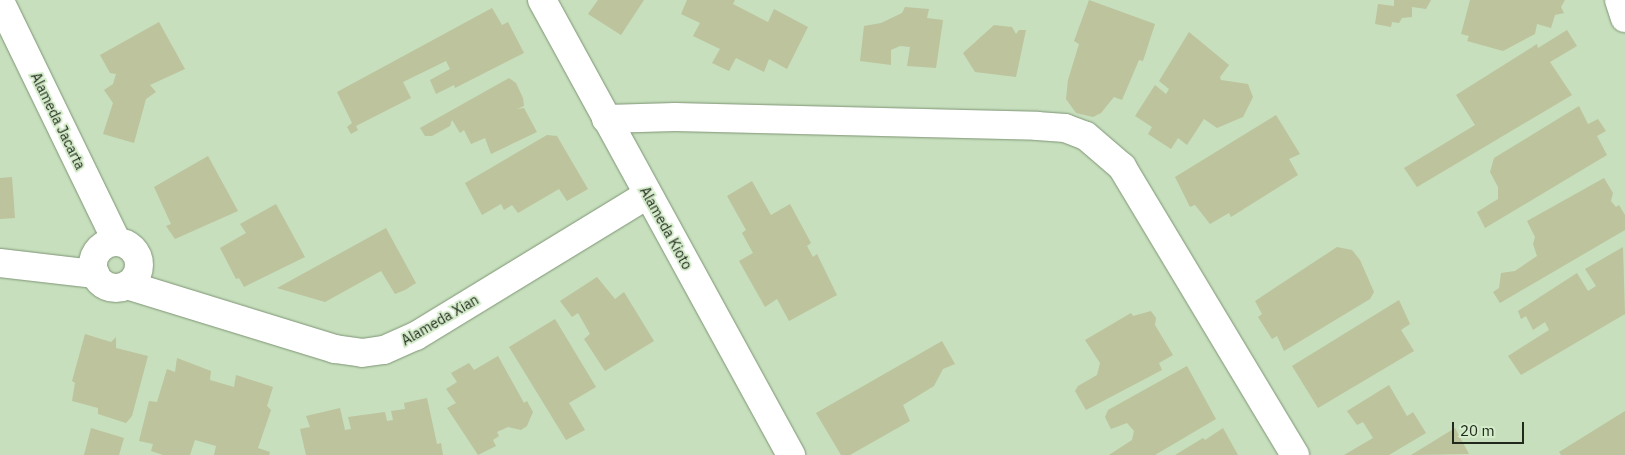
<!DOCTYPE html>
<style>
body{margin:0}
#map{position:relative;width:1625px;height:455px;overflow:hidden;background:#c7dfbd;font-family:"IBM Plex Sans",sans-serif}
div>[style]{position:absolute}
.building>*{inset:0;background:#bcc39d}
.roads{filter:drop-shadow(0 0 1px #7f9575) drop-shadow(0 0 1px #7f9575)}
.minor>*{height:28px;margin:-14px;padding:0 14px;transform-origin:14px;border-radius:14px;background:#fff}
.minor>.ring{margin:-14px;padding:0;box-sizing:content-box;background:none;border:28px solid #fff;border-radius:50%}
span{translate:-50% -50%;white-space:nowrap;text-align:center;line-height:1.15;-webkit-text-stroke:4px #d4ecca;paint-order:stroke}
.street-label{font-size:14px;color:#20291c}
.scale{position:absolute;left:1452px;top:422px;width:72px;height:22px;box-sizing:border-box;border:2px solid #20291c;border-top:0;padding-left:6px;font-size:15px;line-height:18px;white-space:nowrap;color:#20291c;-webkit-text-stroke:4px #d4ecca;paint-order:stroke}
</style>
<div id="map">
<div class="building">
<div style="clip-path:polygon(598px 0,644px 0,621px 35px,588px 14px)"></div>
<div style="clip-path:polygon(687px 0,735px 0,733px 4px,768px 22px,774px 9px,808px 27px,787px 69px,769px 59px,764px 72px,736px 58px,729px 71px,712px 63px,720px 49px,693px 36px,700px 23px,681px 14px)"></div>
<div style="clip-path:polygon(1089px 0,1155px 24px,1143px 61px,1139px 60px,1122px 100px,1114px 97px,1101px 113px,1093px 117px,1076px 113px,1066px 99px,1068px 80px,1079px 44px,1074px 41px)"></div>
<div style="clip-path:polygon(1394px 0,1431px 0,1426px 9px,1412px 7px,1412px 17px,1402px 18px,1399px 23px,1392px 22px,1391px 27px,1375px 24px,1378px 4px,1394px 6px)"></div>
<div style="clip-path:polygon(1470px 0,1565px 0,1561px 7px,1564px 13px,1555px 15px,1551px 28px,1537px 24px,1535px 34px,1503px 51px,1467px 41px,1469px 36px,1461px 34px)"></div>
<div style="clip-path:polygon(905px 7px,929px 9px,927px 18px,943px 20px,936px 68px,907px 66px,910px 47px,900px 46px,891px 50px,891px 65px,860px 61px,864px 26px,881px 23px,902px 13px)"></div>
<div style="clip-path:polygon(492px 8px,502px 25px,508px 22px,524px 53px,455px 88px,454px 85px,436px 94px,430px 80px,450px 69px,446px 61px,403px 82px,411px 98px,356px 126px,358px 130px,351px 134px,347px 127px,352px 123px,337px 92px)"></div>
<div style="clip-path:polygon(159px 22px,185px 69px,150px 85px,156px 92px,146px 99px,134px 143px,103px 134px,113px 103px,104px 90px,113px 84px,116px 74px,110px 73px,100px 55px)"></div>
<div style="clip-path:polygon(994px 25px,1012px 27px,1016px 34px,1019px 30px,1026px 30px,1016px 77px,975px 72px,963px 53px)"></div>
<div style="clip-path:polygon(1567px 30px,1577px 46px,1550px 62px,1572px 95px,1417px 187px,1404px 168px,1475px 125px,1456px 95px,1537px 44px,1538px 48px)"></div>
<div style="clip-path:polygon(1189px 32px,1229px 65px,1220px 77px,1221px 80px,1248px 84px,1253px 97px,1243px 117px,1217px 128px,1204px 119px,1187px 145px,1178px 138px,1171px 149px,1148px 134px,1152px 127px,1135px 116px,1155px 85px,1166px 94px,1169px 89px,1159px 81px)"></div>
<div style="clip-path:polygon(509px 78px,516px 83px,523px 98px,524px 106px,517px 109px,524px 108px,537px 132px,491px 154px,485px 138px,471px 144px,464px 130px,460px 133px,452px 120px,450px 126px,432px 136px,425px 136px,420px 128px)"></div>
<div style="clip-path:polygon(1579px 106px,1588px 124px,1598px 119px,1606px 131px,1597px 136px,1607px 155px,1485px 228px,1477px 212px,1498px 199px,1498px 187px,1490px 172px,1494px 158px)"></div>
<div style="clip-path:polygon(1276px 115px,1300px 154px,1289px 159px,1298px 175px,1231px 217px,1229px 213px,1210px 224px,1195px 205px,1190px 207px,1175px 177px)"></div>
<div style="clip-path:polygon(547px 135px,557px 136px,588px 189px,567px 201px,559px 189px,518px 213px,512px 205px,504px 210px,501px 204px,482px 215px,465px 183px)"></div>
<div style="clip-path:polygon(208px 156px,238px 211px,175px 239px,166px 226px,171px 224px,154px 187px)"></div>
<div style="clip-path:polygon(12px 177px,15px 218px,0 219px,0 178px)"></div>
<div style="clip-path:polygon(1604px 178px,1613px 193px,1611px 201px,1616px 207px,1619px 205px,1625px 215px,1625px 230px,1500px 303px,1493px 292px,1499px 288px,1501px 273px,1515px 271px,1537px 256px,1533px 244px,1535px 237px,1527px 221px)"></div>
<div style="clip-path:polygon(752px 181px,771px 215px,790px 204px,811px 243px,807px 246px,813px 257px,817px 254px,837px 295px,789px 321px,777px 299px,765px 307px,739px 261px,753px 253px,742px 233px,746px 230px,727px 196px)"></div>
<div style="clip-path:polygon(276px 204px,305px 257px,244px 287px,239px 278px,236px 279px,220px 248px,246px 233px,240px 224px)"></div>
<div style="clip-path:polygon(386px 228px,416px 283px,405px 290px,395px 294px,381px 271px,325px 302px,277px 288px)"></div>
<div style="clip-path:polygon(1337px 247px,1352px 250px,1360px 260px,1374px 292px,1370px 299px,1284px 351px,1277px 336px,1272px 339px,1258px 317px,1262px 314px,1255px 301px)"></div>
<div style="clip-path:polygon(1623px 247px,1625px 314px,1521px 375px,1508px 356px,1549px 330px,1545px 322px,1533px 330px,1526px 316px,1521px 319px,1518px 311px,1577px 273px,1588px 291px,1596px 286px,1585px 269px)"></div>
<div style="clip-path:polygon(597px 277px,615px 299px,624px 292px,654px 341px,605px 371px,584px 339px,590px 334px,578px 313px,572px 317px,560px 301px)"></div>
<div style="clip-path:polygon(1399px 300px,1410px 324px,1401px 330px,1414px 351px,1318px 408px,1292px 366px)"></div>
<div style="clip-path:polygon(1151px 311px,1156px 318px,1155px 325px,1173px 355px,1159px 363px,1162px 370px,1086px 410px,1075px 391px,1078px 386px,1097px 375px,1100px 363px,1085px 340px,1131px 313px,1133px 316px)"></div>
<div style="clip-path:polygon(555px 319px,596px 387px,569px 403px,585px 430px,566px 440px,509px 347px)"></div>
<div style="clip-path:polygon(85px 334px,111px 342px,116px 337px,116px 348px,148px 356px,132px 416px,126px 423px,98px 414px,98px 408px,72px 401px,75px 383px,72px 381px)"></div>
<div style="clip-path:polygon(942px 341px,955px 364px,943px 369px,934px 386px,903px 405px,910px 421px,850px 455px,841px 455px,816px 413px)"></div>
<div style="clip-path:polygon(498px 356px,524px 403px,527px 401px,533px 412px,527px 426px,521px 430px,508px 427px,497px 432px,499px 436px,493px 440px,496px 446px,478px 455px,447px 408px,456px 403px,446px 389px,457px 382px,451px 373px,469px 363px,474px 370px)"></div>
<div style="clip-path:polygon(177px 358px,211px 371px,210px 380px,234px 387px,236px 375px,273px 387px,267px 406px,271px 410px,258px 448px,270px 452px,269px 455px,214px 455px,216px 446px,195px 440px,190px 455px,163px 455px,151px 451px,153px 444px,139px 441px,149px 401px,157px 402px,167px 369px,175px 372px)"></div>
<div style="clip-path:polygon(1187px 366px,1216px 419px,1155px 455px,1109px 455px,1132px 440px,1134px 431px,1127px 423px,1111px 429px,1105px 417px,1108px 410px)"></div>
<div style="clip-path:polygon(1389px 385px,1407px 416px,1413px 412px,1426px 433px,1389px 455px,1344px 455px,1373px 438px,1363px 422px,1357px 425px,1347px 411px)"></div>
<div style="clip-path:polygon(427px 398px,437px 444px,441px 443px,443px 455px,306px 455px,300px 429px,310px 427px,306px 416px,340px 408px,345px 430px,351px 429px,348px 417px,385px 412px,387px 421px,393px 420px,391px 411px,405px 409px,404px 403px)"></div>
<div style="clip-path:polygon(1625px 411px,1625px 455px,1561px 455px,1559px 452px)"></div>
<div style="clip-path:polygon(91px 428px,124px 438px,119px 455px,84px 455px)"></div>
<div style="clip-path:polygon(1223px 428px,1238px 455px,1175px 455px,1203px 438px,1205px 440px)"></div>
<div style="clip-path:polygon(1455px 428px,1469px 454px,1411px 455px)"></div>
</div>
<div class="roads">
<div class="minor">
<div style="left:542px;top:0;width:519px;rotate:61.31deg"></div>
<div style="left:1619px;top:0;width:19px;rotate:72deg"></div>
<div style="left:0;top:1px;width:268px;rotate:64.1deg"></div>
<div style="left:606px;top:119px;width:69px;rotate:-1.7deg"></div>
<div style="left:675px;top:117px;width:362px;rotate:1.4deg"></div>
<div style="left:1037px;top:126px;width:28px;rotate:4deg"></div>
<div style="left:1065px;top:128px;width:22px;rotate:21deg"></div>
<div style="left:1086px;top:136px;width:48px;rotate:40.7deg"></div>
<div style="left:1122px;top:167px;width:336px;rotate:59deg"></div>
<div class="ring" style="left:93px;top:242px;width:18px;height:18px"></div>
<div style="left:0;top:263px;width:96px;rotate:6.6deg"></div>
<div style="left:127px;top:285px;width:218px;rotate:17.1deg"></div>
<div style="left:335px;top:349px;width:27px;rotate:8deg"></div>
<div style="left:362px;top:353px;width:22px;rotate:-8deg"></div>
<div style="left:384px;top:350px;width:35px;rotate:-24deg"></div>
<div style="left:416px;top:336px;width:271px;rotate:-31.4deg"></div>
</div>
</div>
<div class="street-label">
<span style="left:58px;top:121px;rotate:64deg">Alameda Jacarta</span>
<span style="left:666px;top:228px;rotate:61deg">Alameda Kioto</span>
<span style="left:440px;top:320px;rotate:-30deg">Alameda Xian</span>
</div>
<div class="scale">20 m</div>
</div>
